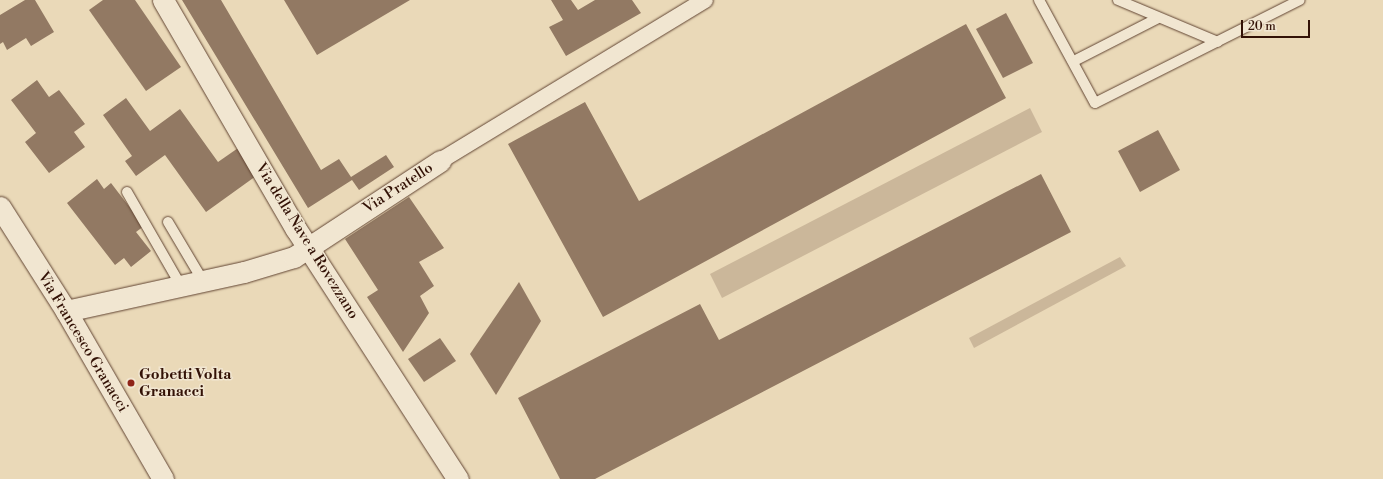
<!DOCTYPE html>
<style>
body{margin:0}
#map{position:relative;width:1383px;height:479px;overflow:hidden;background:#ead9b8;font-family:"Libre Bodoni",serif}
div>[style]{position:absolute}
.green>*{inset:0;background:#cbb79a}
.building>*{inset:0;background:#927963}
.roads{filter:drop-shadow(0 0 1px #614432) drop-shadow(0 0 1px #614432)}
.service>*{height:10px;margin:-5px;padding:0 5px;transform-origin:5px;border-radius:5px;background:#f1e6d1}
.pedestrian>*{height:16px;margin:-8px;padding:0 8px;transform-origin:8px;border-radius:8px;background:#f1e6d1}
.minor>*{height:21px;margin:-10.5px;padding:0 10.5px;transform-origin:10.5px;border-radius:10.5px;background:#f1e6d1}
.dots>*{width:11px;height:11px;translate:-50% -50%;box-sizing:border-box;border:2px solid #f1e6d1;border-radius:50%}
span{translate:-50% -50%;white-space:nowrap;text-align:center;line-height:1.15;-webkit-text-stroke:3px #f1e6d1;paint-order:stroke}
.street-label{font-size:15px;color:#331206}
.poi-label{font-size:15px;color:#331206;font-weight:700}
.left{translate:0 -50%;text-align:left}
.scale{position:absolute;left:1241px;top:20px;width:69px;height:18px;box-sizing:border-box;border:2px solid #331206;border-top:0;padding-left:5px;font-size:12px;line-height:14px;white-space:nowrap;color:#331206;-webkit-text-stroke:3px #f1e6d1;paint-order:stroke}
</style>
<div id="map">
<div class="green">
<div style="clip-path:polygon(1030px 108px,1042px 132px,722px 298px,710px 274px)"></div>
<div style="clip-path:polygon(1120px 257px,1126px 266px,974px 348px,969px 338px)"></div>
</div>
<div class="building">
<div style="clip-path:polygon(25px 0,35px 0,54px 32px,31px 46px,26px 38px,7px 50px,3px 42px,0 44px,0 15px)"></div>
<div style="clip-path:polygon(103px 0,135px 0,181px 67px,146px 91px,89px 10px)"></div>
<div style="clip-path:polygon(182px 0,221px 0,321px 170px,339px 159px,351px 177px,386px 155px,394px 167px,359px 190px,352px 180px,308px 208px)"></div>
<div style="clip-path:polygon(284px 0,410px 0,317px 55px)"></div>
<div style="clip-path:polygon(551px 0,571px 0,578px 10px,595px 0,632px 0,641px 13px,566px 56px,549px 27px,563px 20px)"></div>
<div style="clip-path:polygon(1006px 13px,1033px 63px,1003px 78px,976px 29px)"></div>
<div style="clip-path:polygon(966px 24px,1006px 98px,603px 317px,508px 144px,585px 102px,639px 201px)"></div>
<div style="clip-path:polygon(37px 80px,49px 97px,59px 90px,85px 124px,74px 132px,85px 147px,49px 173px,25px 142px,36px 133px,11px 100px)"></div>
<div style="clip-path:polygon(126px 98px,150px 131px,180px 109px,218px 162px,241px 146px,260px 173px,206px 212px,165px 155px,136px 176px,125px 161px,132px 156px,103px 115px)"></div>
<div style="clip-path:polygon(1158px 130px,1180px 170px,1140px 192px,1118px 151px)"></div>
<div style="clip-path:polygon(1041px 174px,1071px 232px,595px 479px,560px 479px,518px 398px,700px 304px,719px 340px)"></div>
<div style="clip-path:polygon(97px 179px,104px 189px,111px 183px,144px 226px,136px 232px,151px 251px,131px 267px,124px 258px,115px 265px,67px 203px)"></div>
<div style="clip-path:polygon(409px 197px,444px 248px,419px 262px,434px 286px,420px 296px,429px 313px,403px 352px,367px 297px,378px 290px,345px 239px)"></div>
<div style="clip-path:polygon(519px 282px,541px 321px,496px 395px,470px 354px)"></div>
<div style="clip-path:polygon(440px 338px,456px 361px,424px 382px,408px 359px)"></div>
</div>
<div class="roads">
<div class="service">
<div style="left:1039px;top:0;width:117px;rotate:61.5deg"></div>
<div style="left:1095px;top:103px;width:229px;rotate:-26.7deg"></div>
<div style="left:1118px;top:0;width:108px;rotate:22.8deg"></div>
<div style="left:1074px;top:61px;width:94px;rotate:-27.1deg"></div>
<div style="left:127px;top:192px;width:108px;rotate:60.1deg"></div>
<div style="left:168px;top:222px;width:69px;rotate:59.3deg"></div>
</div>
<div class="pedestrian">
<div style="left:440px;top:161px;width:310px;rotate:-31.3deg"></div>
</div>
<div class="minor">
<div style="left:163px;top:0;width:265px;rotate:59.9deg"></div>
<div style="left:296px;top:229px;width:298px;rotate:57.1deg"></div>
<div style="left:0;top:207px;width:123px;rotate:57.6deg"></div>
<div style="left:66px;top:311px;width:194px;rotate:60deg"></div>
<div style="left:66px;top:311px;width:182px;rotate:-12.4deg"></div>
<div style="left:244px;top:272px;width:52px;rotate:-16.7deg"></div>
<div style="left:294px;top:257px;width:175px;rotate:-33.3deg"></div>
</div>
</div>
<div class="dots">
<div style="left:131px;top:383px;background:#8f2418"></div>
</div>
<div class="street-label">
<span style="left:398px;top:188px;rotate:-33deg">Via Pratello</span>
<span style="left:307px;top:241px;rotate:58deg">Via della Nave a Rovezzano</span>
<span style="left:83px;top:342px;rotate:59deg">Via Francesco Granacci</span>
</div>
<div class="poi-label">
<span class="left" style="left:139px;top:383px">Gobetti Volta<br>Granacci</span>
</div>
<div class="scale">20 m</div>
</div>
